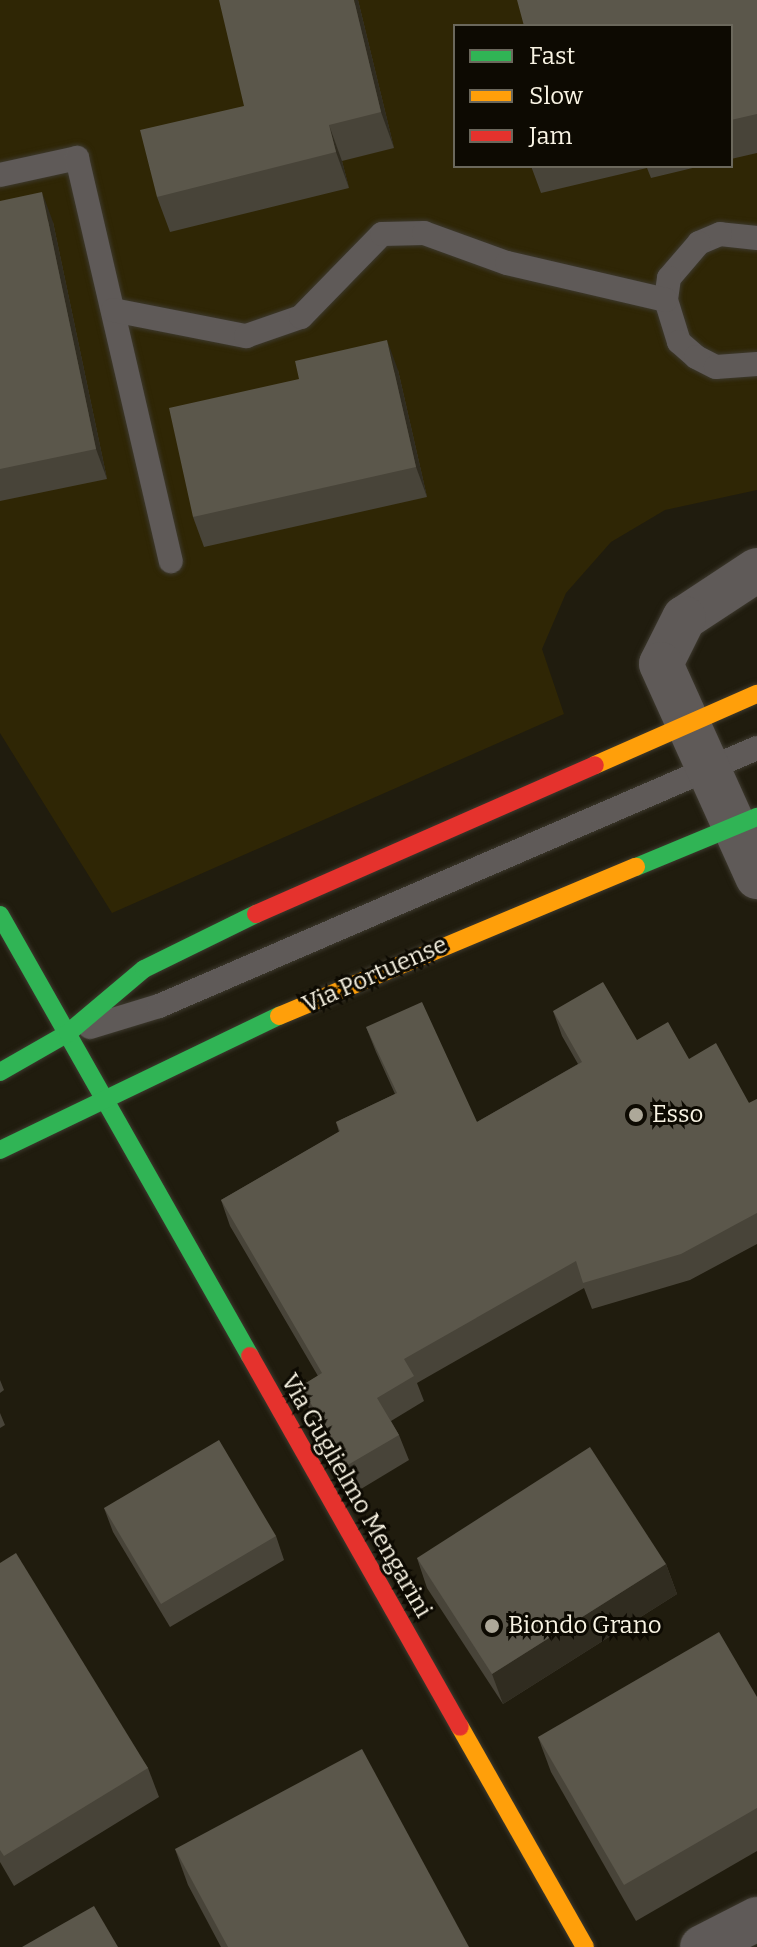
<!DOCTYPE html>
<style>
body{margin:0}
#map{position:relative;width:757px;height:1947px;overflow:hidden;background:#201c0e;font-family:Bitter,serif}
div>[style]{position:absolute}
.built>*{inset:0;background:#2f2605}
.roads{filter:drop-shadow(0 0 2px #3d392e) drop-shadow(0 0 2px #3d392e)}
.lane>*{height:24px;margin:-12px;padding:0 12px;transform-origin:12px;border-radius:12px;background:#5f5a58}
.street>*{height:44px;margin:-22px;padding:0 22px;transform-origin:22px;border-radius:22px;background:#5f5a58}
.fast>*{height:18px;margin:-9px;padding:0 9px;transform-origin:9px;border-radius:9px;background:#30b455}
.slow>*{height:18px;margin:-9px;padding:0 9px;transform-origin:9px;border-radius:9px;background:#ff9f0a}
.jam>*{height:18px;margin:-9px;padding:0 9px;transform-origin:9px;border-radius:9px;background:#e5322d}
.wall>*{inset:0;background:#484439}
.shaded-wall>*{inset:0;background:#302c20}
.building>*{inset:0;background:#5b574b}
.dots>*{width:22px;height:22px;translate:-50% -50%;box-sizing:border-box;border:4px solid #0d0a02;border-radius:50%}
span{translate:-50% -50%;white-space:nowrap;text-align:center;line-height:1.15;-webkit-text-stroke:6px #0d0a02;paint-order:stroke}
.street-label{font-size:24px;color:#f9f4e4}
.poi-label{font-size:24px;color:#f9f4e4}
.left{translate:0 -50%;text-align:left}
.legend{position:absolute;left:453px;top:24px;width:280px;height:144px;box-sizing:border-box;background:#0d0a02;border:2px solid #6b685c;margin:0;padding:10px 14px;list-style:none;font-size:24px;color:#f9f4e4}
.legend li{display:flex;align-items:center;gap:16px;height:40px}
.legend b{width:40px;border:2px solid #6b685c}
</style>
<div id="map">
<div class="built">
<div style="clip-path:polygon(evenodd,0 0,757px 0,757px 490px,665px 510px,611px 542px,566px 593px,542px 649px,564px 714px,112px 913px,0 733px,0 0,455px 26px,731px 26px,731px 166px,455px 166px,455px 26px)"></div>
</div>
<div class="roads">
<div class="lane">
<div style="left:0;top:175px;width:79px;rotate:-12.4deg"></div>
<div style="left:77px;top:158px;width:414px;rotate:76.9deg"></div>
<div style="left:757px;top:238px;width:37px;rotate:-174deg"></div>
<div style="left:720px;top:234px;width:23px;rotate:157deg"></div>
<div style="left:699px;top:243px;width:46px;rotate:130.6deg"></div>
<div style="left:669px;top:278px;width:22px;rotate:98deg"></div>
<div style="left:666px;top:300px;width:44px;rotate:72.8deg"></div>
<div style="left:679px;top:342px;width:23px;rotate:41deg"></div>
<div style="left:696px;top:357px;width:22px;rotate:27deg"></div>
<div style="left:716px;top:367px;width:41px;rotate:-4.2deg"></div>
<div style="left:113px;top:310px;width:136px;rotate:11.1deg"></div>
<div style="left:246px;top:336px;width:58px;rotate:-19.1deg"></div>
<div style="left:301px;top:317px;width:116px;rotate:-45.7deg"></div>
<div style="left:382px;top:234px;width:42px;rotate:-1.4deg"></div>
<div style="left:424px;top:233px;width:88px;rotate:19.9deg"></div>
<div style="left:507px;top:263px;width:163px;rotate:13.1deg"></div>
<div style="left:90px;top:1027px;width:72px;rotate:-16.9deg"></div>
<div style="left:159px;top:1006px;width:651px;rotate:-23.34deg"></div>
</div>
<div class="street">
<div style="left:757px;top:570px;width:87px;rotate:146.7deg"></div>
<div style="left:684px;top:618px;width:51px;rotate:116.6deg"></div>
<div style="left:661px;top:664px;width:234px;rotate:65.7deg"></div>
<div style="left:702px;top:1947px;width:62px;rotate:-27deg"></div>
</div>
<div class="fast">
<div style="left:636px;top:867px;width:131px;rotate:-22.5deg"></div>
<div style="left:0;top:915px;width:507px;rotate:60.45deg"></div>
<div style="left:0;top:1072px;width:78px;rotate:-29.8deg"></div>
<div style="left:68px;top:1033px;width:99px;rotate:-40.1deg"></div>
<div style="left:144px;top:969px;width:125px;rotate:-26.2deg"></div>
<div style="left:0;top:1150px;width:310px;rotate:-25.7deg"></div>
</div>
<div class="slow">
<div style="left:595px;top:765px;width:177px;rotate:-23.7deg"></div>
<div style="left:279px;top:1016px;width:387px;rotate:-22.7deg"></div>
<div style="left:460px;top:1727px;width:253px;rotate:60.4deg"></div>
</div>
<div class="jam">
<div style="left:256px;top:914px;width:370px;rotate:-23.7deg"></div>
<div style="left:250px;top:1356px;width:426px;rotate:60.5deg"></div>
</div>
</div>
<div class="wall">
<div style="clip-path:polygon(358px 0,394px 148px,342px 161px,349px 188px,170px 232px,157px 197px,244px 106px)"></div>
<div style="clip-path:polygon(757px 0,757px 153px,731px 159px,731px 26px)"></div>
<div style="clip-path:polygon(531px 166px,701px 166px,651px 178px,647px 168px,541px 193px)"></div>
<div style="clip-path:polygon(0 201px,53px 222px,107px 479px,0 501px)"></div>
<div style="clip-path:polygon(398px 370px,427px 497px,204px 547px,193px 517px)"></div>
<div style="clip-path:polygon(553px 1011px,689px 1059px,749px 1103px,757px 1099px,757px 1244px,690px 1280px,592px 1309px,584px 1288px,417px 1383px,424px 1401px,391px 1421px,399px 1435px,409px 1460px,356px 1492px,310px 1412px,301px 1386px,318px 1376px,230px 1226px,221px 1200px,339px 1132px,336px 1122px,395px 1094px,376px 1052px,366px 1027px,477px 1122px,578px 1064px,562px 1036px)"></div>
<div style="clip-path:polygon(0 1380px,4px 1390px,0 1393px)"></div>
<div style="clip-path:polygon(0 1413px,5px 1425px,0 1428px)"></div>
<div style="clip-path:polygon(104px 1508px,276px 1536px,284px 1560px,170px 1627px,113px 1532px)"></div>
<div style="clip-path:polygon(417px 1558px,666px 1564px,677px 1594px,503px 1704px,427px 1588px)"></div>
<div style="clip-path:polygon(0 1563px,148px 1768px,159px 1797px,14px 1886px,0 1862px)"></div>
<div style="clip-path:polygon(757px 1697px,757px 1851px,636px 1921px,551px 1772px,538px 1737px)"></div>
<div style="clip-path:polygon(175px 1849px,469px 1947px,221px 1947px,188px 1885px)"></div>
</div>
<div class="shaded-wall">
<div style="clip-path:polygon(354px 0,358px 0,394px 148px,381px 112px)"></div>
<div style="clip-path:polygon(329px 125px,342px 161px,349px 188px,336px 152px)"></div>
<div style="clip-path:polygon(42px 192px,53px 222px,107px 479px,96px 449px)"></div>
<div style="clip-path:polygon(387px 340px,398px 370px,427px 497px,416px 467px)"></div>
<div style="clip-path:polygon(666px 1564px,677px 1594px,503px 1704px,492px 1674px)"></div>
</div>
<div class="building">
<div style="clip-path:polygon(219px 0,354px 0,381px 112px,329px 125px,336px 152px,157px 197px,140px 130px,244px 106px)"></div>
<div style="clip-path:polygon(517px 0,757px 0,757px 114px,731px 120px,731px 26px,524px 26px)"></div>
<div style="clip-path:polygon(42px 192px,96px 449px,0 469px,0 201px)"></div>
<div style="clip-path:polygon(387px 340px,416px 467px,193px 517px,169px 408px,299px 379px,295px 361px)"></div>
<div style="clip-path:polygon(603px 982px,637px 1040px,668px 1022px,689px 1059px,716px 1043px,749px 1103px,757px 1099px,757px 1213px,681px 1254px,583px 1283px,576px 1261px,404px 1359px,414px 1376px,377px 1398px,399px 1435px,346px 1466px,301px 1386px,322px 1373px,221px 1200px,340px 1131px,336px 1122px,397px 1093px,366px 1027px,422px 1002px,477px 1122px,582px 1062px,553px 1011px)"></div>
<div style="clip-path:polygon(219px 1440px,276px 1536px,161px 1604px,104px 1508px)"></div>
<div style="clip-path:polygon(590px 1447px,666px 1564px,492px 1674px,417px 1558px)"></div>
<div style="clip-path:polygon(16px 1553px,148px 1768px,4px 1856px,0 1850px,0 1563px)"></div>
<div style="clip-path:polygon(719px 1632px,757px 1697px,757px 1808px,624px 1885px,538px 1737px)"></div>
<div style="clip-path:polygon(362px 1749px,469px 1947px,228px 1947px,175px 1849px)"></div>
<div style="clip-path:polygon(94px 1906px,118px 1947px,22px 1947px)"></div>
</div>
<div class="dots">
<div style="left:636px;top:1115px;background:#ada899"></div>
<div style="left:492px;top:1626px;background:#ada899"></div>
</div>
<div class="street-label">
<span style="left:375px;top:975px;rotate:-24deg">Via Portuense</span>
<span style="left:356px;top:1496px;rotate:60deg">Via Guglielmo Mengarini</span>
</div>
<div class="poi-label">
<span class="left" style="left:652px;top:1115px">Esso</span>
<span class="left" style="left:508px;top:1626px">Biondo Grano</span>
</div>
<ul class="legend">
<li><b style="height:10px;background:#30b455"></b>Fast</li>
<li><b style="height:10px;background:#ff9f0a"></b>Slow</li>
<li><b style="height:10px;background:#e5322d"></b>Jam</li>
</ul>
</div>
